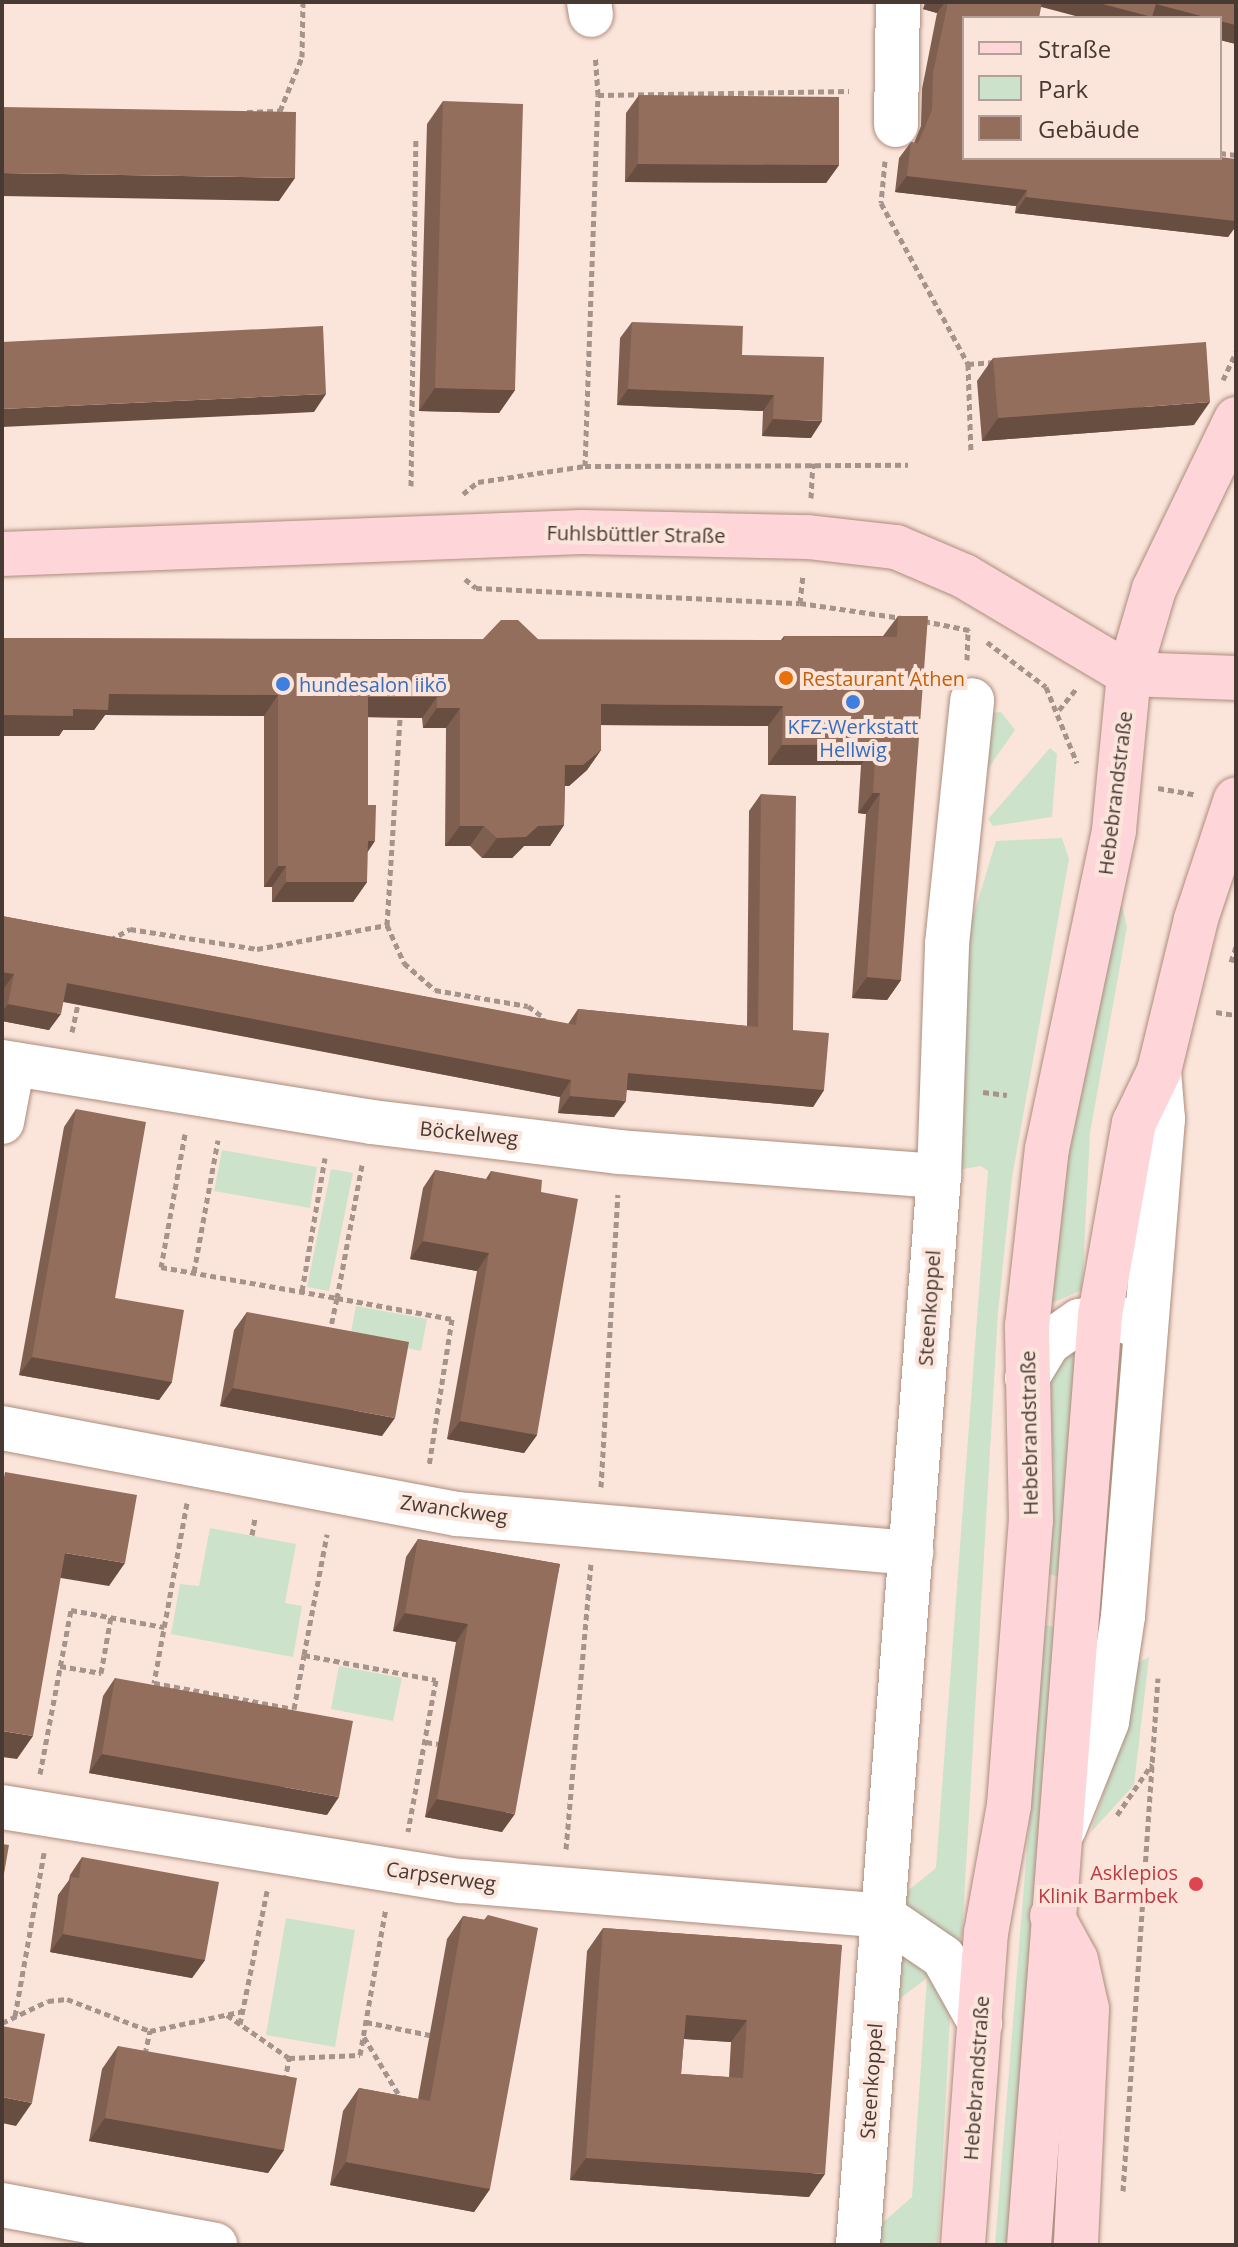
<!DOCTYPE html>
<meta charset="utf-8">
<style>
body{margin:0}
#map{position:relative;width:1238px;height:2247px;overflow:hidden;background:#fbe5db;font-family:"Open Sans",sans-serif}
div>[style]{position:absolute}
.green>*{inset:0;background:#cde2cb}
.path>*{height:5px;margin-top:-2.5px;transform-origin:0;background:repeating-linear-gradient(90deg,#a6938b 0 6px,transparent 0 10px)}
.roads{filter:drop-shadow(0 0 2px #ad8c7d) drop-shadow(0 0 2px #ad8c7d)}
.minor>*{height:44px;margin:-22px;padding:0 22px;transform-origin:22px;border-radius:22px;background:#fff}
.major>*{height:44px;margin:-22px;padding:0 22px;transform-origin:22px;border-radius:22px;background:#fed6da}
.wall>*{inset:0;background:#7f5f50}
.shaded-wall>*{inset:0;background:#684d41}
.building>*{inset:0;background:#946e5d}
.dots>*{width:22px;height:22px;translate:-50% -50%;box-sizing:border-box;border:4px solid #fbe5db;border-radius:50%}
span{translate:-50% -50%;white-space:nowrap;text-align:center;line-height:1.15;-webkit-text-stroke:8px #fbe5db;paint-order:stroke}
.street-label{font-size:20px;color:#483933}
.food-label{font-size:20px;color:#c56008}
.left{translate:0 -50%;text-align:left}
.shop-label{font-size:20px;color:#366cbe}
.health-label{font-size:20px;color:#be3a42}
.right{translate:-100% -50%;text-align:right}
.frame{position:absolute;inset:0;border:4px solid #483933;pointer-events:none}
.legend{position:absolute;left:962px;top:16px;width:260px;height:144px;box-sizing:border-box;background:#fbe5db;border:2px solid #b3a098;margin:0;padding:10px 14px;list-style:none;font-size:24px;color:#483933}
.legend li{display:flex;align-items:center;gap:16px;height:40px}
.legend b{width:40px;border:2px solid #b3a098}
</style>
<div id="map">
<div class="green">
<div style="clip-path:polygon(1001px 712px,1015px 730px,985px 773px,993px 713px)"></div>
<div style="clip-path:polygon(1050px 748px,1057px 754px,1052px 817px,993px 826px,988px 819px)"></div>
<div style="clip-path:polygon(1062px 838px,1069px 859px,1012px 1178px,998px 1313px,962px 1936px,955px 1948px,902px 1908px,904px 1894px,936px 1868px,988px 1171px,981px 1166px,957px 1170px,960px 1032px,972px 920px,996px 841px)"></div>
<div style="clip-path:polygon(1121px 902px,1127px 927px,1090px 1133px,1082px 1290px,1045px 1306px,1069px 1142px)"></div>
<div style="clip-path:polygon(222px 1150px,317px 1167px,310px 1208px,214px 1191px)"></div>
<div style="clip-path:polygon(331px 1169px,353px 1173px,329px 1291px,307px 1287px)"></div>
<div style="clip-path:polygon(356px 1306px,427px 1319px,421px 1351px,350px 1337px)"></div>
<div style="clip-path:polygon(1120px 1342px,1123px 1343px,1106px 1595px,1100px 1590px)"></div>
<div style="clip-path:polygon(1071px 1350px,1075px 1356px,1061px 1577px,1048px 1574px,1054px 1477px,1050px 1382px)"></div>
<div style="clip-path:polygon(210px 1528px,296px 1544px,285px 1603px,302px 1606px,293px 1657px,171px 1634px,180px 1584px,199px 1586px)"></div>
<div style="clip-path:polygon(1045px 1625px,1058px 1628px,1008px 2245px,995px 2245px)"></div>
<div style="clip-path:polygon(1149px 1657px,1134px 1785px,1091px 1832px,1110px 1773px,1132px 1666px)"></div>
<div style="clip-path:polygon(339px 1666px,402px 1678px,393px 1721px,331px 1709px)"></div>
<div style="clip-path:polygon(286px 1918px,355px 1930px,335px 2047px,266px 2035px)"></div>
<div style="clip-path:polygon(905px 1947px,951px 1999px,938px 2245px,878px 2245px,879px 2226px,912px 2197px,927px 1978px,898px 2000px,899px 1953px)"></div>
</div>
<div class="path">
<div style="left:598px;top:95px;width:251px;rotate:-0.9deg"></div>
<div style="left:247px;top:112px;width:33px;rotate:-2deg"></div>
<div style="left:280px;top:111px;width:58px;rotate:-67.8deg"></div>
<div style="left:302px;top:57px;width:55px;rotate:-89deg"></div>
<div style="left:1220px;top:153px;width:16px;rotate:7deg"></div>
<div style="left:885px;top:161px;width:42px;rotate:95.4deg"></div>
<div style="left:881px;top:203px;width:183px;rotate:61.6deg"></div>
<div style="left:968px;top:364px;width:89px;rotate:88.1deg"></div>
<div style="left:968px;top:364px;width:27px;rotate:-4deg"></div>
<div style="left:1223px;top:380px;width:31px;rotate:-65deg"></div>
<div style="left:585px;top:466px;width:371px;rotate:-88deg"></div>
<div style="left:598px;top:95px;width:39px;rotate:-94deg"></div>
<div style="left:411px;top:486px;width:346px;rotate:-89.2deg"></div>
<div style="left:463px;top:494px;width:19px;rotate:-39deg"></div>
<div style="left:478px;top:482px;width:108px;rotate:-8.5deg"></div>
<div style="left:585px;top:466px;width:323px;rotate:-0.2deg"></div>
<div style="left:811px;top:498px;width:35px;rotate:-87deg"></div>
<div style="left:465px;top:579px;width:14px;rotate:39deg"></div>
<div style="left:476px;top:588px;width:324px;rotate:2.7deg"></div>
<div style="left:800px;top:603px;width:103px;rotate:8.4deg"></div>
<div style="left:800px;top:603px;width:27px;rotate:-84deg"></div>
<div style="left:924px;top:621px;width:46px;rotate:11.3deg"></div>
<div style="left:987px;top:642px;width:74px;rotate:37.3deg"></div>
<div style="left:1046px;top:687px;width:82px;rotate:67.8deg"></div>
<div style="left:967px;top:660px;width:31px;rotate:-88deg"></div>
<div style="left:1059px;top:710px;width:27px;rotate:-51deg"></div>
<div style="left:1158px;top:788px;width:39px;rotate:10deg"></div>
<div style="left:387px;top:925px;width:208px;rotate:-86.4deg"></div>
<div style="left:110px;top:940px;width:23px;rotate:-29deg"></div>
<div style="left:130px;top:929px;width:129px;rotate:8.9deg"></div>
<div style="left:257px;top:949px;width:132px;rotate:-10.5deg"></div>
<div style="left:387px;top:925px;width:42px;rotate:65.9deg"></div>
<div style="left:404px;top:963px;width:41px;rotate:41.1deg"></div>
<div style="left:435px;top:990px;width:94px;rotate:9.8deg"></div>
<div style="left:528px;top:1006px;width:19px;rotate:36deg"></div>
<div style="left:543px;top:1017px;width:6px;rotate:90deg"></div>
<div style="left:1231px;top:962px;width:16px;rotate:-72deg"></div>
<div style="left:1216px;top:1012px;width:20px;rotate:9deg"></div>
<div style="left:72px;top:1032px;width:34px;rotate:-78deg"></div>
<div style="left:983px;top:1092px;width:24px;rotate:7deg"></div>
<div style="left:185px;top:1134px;width:135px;rotate:100.2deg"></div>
<div style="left:161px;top:1267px;width:179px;rotate:10deg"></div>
<div style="left:337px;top:1298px;width:33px;rotate:102deg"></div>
<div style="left:362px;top:1165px;width:135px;rotate:100.6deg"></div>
<div style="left:337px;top:1298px;width:117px;rotate:10.3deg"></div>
<div style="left:452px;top:1319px;width:149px;rotate:98.9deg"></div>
<div style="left:194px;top:1272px;width:134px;rotate:-79.7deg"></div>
<div style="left:302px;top:1291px;width:135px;rotate:-80.2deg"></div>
<div style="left:601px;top:1487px;width:293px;rotate:-86.7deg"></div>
<div style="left:187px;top:1503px;width:183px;rotate:100.4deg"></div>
<div style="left:154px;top:1683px;width:142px;rotate:10.5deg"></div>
<div style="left:294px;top:1709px;width:55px;rotate:-79.5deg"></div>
<div style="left:304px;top:1655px;width:134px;rotate:10.7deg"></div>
<div style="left:436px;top:1680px;width:154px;rotate:100.5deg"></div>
<div style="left:252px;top:1535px;width:17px;rotate:-80deg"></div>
<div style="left:304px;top:1655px;width:123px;rotate:-79.2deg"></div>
<div style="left:60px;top:1666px;width:42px;rotate:9.7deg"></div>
<div style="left:101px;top:1673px;width:57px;rotate:-79.9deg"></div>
<div style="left:426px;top:1742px;width:12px;rotate:9deg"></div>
<div style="left:40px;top:1774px;width:167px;rotate:-79.3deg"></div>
<div style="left:71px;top:1610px;width:95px;rotate:10.4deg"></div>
<div style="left:1117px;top:1815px;width:62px;rotate:-55.5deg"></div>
<div style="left:566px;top:1849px;width:286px;rotate:-85deg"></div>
<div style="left:227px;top:2015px;width:75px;rotate:34.7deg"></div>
<div style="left:289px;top:2058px;width:71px;rotate:-2.4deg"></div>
<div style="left:360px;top:2055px;width:149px;rotate:-80deg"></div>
<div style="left:15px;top:2016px;width:166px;rotate:-79.9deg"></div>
<div style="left:366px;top:2022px;width:65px;rotate:11.5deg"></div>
<div style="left:2px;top:2023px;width:51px;rotate:-25.6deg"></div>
<div style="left:48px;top:2001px;width:19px;rotate:-6deg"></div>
<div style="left:67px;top:1999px;width:89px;rotate:21.1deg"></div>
<div style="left:150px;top:2031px;width:95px;rotate:-12.1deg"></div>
<div style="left:240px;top:2024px;width:136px;rotate:-78.5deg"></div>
<div style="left:364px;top:2037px;width:74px;rotate:58.9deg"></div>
<div style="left:145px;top:2054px;width:24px;rotate:-78deg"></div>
<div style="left:285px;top:2081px;width:23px;rotate:-80deg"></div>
<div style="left:1123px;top:2191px;width:514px;rotate:-86.1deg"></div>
</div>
<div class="roads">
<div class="minor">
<div style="left:589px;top:2px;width:13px;rotate:81deg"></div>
<div style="left:896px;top:125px;width:123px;rotate:-89.1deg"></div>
<div style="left:2px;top:1062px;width:375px;rotate:9.2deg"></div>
<div style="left:372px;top:1122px;width:249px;rotate:6.9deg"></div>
<div style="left:619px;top:1152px;width:321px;rotate:4.3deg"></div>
<div style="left:2px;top:1122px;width:59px;rotate:-79.3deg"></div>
<div style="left:1027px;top:1378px;width:41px;rotate:-59deg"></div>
<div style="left:1048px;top:1343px;width:39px;rotate:-35deg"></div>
<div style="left:1080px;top:1321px;width:32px;rotate:-9deg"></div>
<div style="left:1112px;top:1316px;width:25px;rotate:21deg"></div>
<div style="left:2px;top:1428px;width:463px;rotate:10.7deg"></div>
<div style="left:457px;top:1514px;width:456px;rotate:4.9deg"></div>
<div style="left:2px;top:1807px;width:465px;rotate:9.2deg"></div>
<div style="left:461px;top:1881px;width:423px;rotate:4.7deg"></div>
<div style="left:883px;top:1916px;width:73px;rotate:34.3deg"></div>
<div style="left:943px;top:1957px;width:76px;rotate:60.7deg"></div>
<div style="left:1064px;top:1829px;width:115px;rotate:-68.1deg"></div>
<div style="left:1107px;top:1722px;width:107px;rotate:-81.4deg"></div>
<div style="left:1123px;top:1616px;width:499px;rotate:-85.4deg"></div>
<div style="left:1163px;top:1119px;width:48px;rotate:-94.8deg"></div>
<div style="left:2px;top:2205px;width:217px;rotate:10.6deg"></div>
<div style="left:858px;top:2245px;width:1072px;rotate:-85.67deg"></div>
<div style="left:939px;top:1176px;width:232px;rotate:-88deg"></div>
<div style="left:947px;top:944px;width:245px;rotate:-84.1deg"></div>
</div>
<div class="major">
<div style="left:2px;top:554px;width:580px;rotate:-2.17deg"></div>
<div style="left:582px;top:532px;width:226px;rotate:1.3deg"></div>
<div style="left:808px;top:537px;width:89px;rotate:6.5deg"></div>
<div style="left:896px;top:547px;width:74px;rotate:23.1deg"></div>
<div style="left:964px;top:576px;width:192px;rotate:30.7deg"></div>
<div style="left:1129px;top:674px;width:107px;rotate:2.1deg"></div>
<div style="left:1052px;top:1916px;width:50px;rotate:61.4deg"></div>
<div style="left:1076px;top:1960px;width:50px;rotate:77.3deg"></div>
<div style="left:1087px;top:2009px;width:236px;rotate:92.7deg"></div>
<div style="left:963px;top:2245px;width:313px;rotate:-85.8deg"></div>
<div style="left:986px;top:1933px;width:130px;rotate:-79.8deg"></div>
<div style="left:1009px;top:1805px;width:285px;rotate:-85.6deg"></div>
<div style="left:1031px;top:1521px;width:195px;rotate:-91.2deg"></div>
<div style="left:1027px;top:1326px;width:178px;rotate:-83.6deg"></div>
<div style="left:1047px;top:1149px;width:326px;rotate:-78.1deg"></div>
<div style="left:1114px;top:830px;width:157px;rotate:-84.5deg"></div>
<div style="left:1129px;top:674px;width:89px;rotate:-73.6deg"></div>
<div style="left:1154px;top:589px;width:189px;rotate:-64.2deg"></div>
<div style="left:1029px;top:2245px;width:933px;rotate:-85.63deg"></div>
<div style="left:1100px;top:1315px;width:195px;rotate:-80deg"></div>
<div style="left:1134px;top:1123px;width:58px;rotate:-64.3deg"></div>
<div style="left:1159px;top:1071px;width:156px;rotate:-76.3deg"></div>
<div style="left:1196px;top:919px;width:126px;rotate:-71.6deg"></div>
</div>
</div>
<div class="wall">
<div style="clip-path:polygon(925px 2px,1236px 2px,1236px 44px,1220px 40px,1220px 18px,1041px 7px,964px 158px,1236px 159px,1236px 226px,1228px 237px,1015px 213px,1016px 206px,895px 192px,899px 158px,911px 142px,914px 143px,921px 126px,922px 89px,937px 13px,923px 9px)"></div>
<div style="clip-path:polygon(639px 95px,839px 165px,826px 183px,625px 182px,626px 113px)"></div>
<div style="clip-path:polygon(443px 101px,515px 390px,499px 413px,419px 411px,427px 124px)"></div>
<div style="clip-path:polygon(632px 322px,742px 355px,811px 438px,762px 436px,763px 411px,617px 405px,620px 338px)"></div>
<div style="clip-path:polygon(993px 358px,1194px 425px,982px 441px,977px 381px)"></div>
<div style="clip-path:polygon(898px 616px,901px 980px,887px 1000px,852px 998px,866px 814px,858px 813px,861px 765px,768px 765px,768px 726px,601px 725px,601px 750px,587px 770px,569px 786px,565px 786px,564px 825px,550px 846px,524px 846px,512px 858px,482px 858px,470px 846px,445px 846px,446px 728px,423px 728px,422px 718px,368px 717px,367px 882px,353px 902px,272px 902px,272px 887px,264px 887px,264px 716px,105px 715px,94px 730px,63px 730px,59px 736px,2px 736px,2px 638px,781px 640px,784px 636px,883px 636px)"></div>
<div style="clip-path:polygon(761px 794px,793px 1030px,824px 1090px,813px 1107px,627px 1090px,614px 1117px,558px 1113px,560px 1097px,63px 1002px,49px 1030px,2px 1021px,2px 916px,568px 1024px,578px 1009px,747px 1026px,749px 811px)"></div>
<div style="clip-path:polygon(76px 1109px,115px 1298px,172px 1382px,159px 1400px,19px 1375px,64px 1127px)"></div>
<div style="clip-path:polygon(435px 1170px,486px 1179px,491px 1171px,541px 1192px,537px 1435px,524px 1453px,447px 1439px,477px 1271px,410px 1259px,423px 1188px)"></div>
<div style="clip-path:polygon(247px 1312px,382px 1436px,220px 1406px,234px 1330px)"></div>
<div style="clip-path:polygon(418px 1539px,560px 1564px,502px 1832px,425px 1817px,456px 1642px,393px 1631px,406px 1557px)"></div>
<div style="clip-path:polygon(115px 1678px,327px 1815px,89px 1773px,103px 1696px)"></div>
<div style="clip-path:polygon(82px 1857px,205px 1960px,192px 1978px,50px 1952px,58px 1895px,69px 1880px,70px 1875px)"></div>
<div style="clip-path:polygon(488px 1915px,490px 2189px,474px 2212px,330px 2185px,343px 2111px,359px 2088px,418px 2099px,447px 1939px,463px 1916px,484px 1920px)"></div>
<div style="clip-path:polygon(evenodd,603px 1928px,842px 1945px,809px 2197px,570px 2180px,587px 1951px,603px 1928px,684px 2039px,731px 2042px,729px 2077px,681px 2074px,684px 2039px)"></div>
<div style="clip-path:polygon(118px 2046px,284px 2150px,268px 2173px,89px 2141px,102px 2069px)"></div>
</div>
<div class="shaded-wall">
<div style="clip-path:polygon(928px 2px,945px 2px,937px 13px,923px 9px)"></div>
<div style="clip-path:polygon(1036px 2px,1095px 2px,1156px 4px,1209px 18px,1083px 18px,1034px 5px)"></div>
<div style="clip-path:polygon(1220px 21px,1236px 25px,1236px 44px,1220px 40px)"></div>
<div style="clip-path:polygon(638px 164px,839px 165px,826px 183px,625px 182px)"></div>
<div style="clip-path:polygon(2px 173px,295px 178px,279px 201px,2px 196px)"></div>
<div style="clip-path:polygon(907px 176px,1027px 190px,1016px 206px,895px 192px)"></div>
<div style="clip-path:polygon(1026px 197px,1236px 221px,1236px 226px,1228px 237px,1015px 213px)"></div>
<div style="clip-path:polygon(435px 388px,515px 390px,499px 413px,419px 411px)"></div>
<div style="clip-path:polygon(628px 389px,774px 395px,763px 411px,617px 405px)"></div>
<div style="clip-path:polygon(326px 394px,314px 412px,2px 427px,2px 409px)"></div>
<div style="clip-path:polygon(1210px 402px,1194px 425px,982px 441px,998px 418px)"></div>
<div style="clip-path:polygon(773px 419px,822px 421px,811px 438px,762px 436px)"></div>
<div style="clip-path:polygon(109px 694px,278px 695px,264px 716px,105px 715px,94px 730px,63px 730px,59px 736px,2px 736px,2px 715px)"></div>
<div style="clip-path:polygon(368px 697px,437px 697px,422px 718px,354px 717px)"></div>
<div style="clip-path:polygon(601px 704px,783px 706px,768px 726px,587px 725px)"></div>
<div style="clip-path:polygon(437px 708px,460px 708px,446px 728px,423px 728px)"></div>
<div style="clip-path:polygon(876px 744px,861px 765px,768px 765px,782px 745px)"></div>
<div style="clip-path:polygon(601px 750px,587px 770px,569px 786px,550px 785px,565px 765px)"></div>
<div style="clip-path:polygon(873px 793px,880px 793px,866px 814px,858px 813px)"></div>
<div style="clip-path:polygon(564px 825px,550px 846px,524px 846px,512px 858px,482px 858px,497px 838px,538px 826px)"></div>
<div style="clip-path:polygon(460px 826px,484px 826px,470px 846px,445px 846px)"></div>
<div style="clip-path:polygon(368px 841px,375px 841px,361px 862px)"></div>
<div style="clip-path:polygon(278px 866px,286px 866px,272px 887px,264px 887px)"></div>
<div style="clip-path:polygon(286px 882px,367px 882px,353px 902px,272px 902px)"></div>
<div style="clip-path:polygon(2px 972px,14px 974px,2px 991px)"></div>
<div style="clip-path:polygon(867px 977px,901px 980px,887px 1000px,852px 998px)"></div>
<div style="clip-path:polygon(67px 983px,571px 1080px,560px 1097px,55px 1000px)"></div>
<div style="clip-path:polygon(8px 1004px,61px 1014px,49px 1030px,2px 1021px,2px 1012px)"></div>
<div style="clip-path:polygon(628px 1073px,824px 1090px,813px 1107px,617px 1089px)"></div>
<div style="clip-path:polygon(570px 1096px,626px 1101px,614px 1117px,558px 1113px)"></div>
<div style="clip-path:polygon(423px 1241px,489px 1253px,477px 1271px,410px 1259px)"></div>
<div style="clip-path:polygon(32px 1357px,172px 1382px,159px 1400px,19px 1375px)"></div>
<div style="clip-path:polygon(233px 1388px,395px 1418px,382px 1436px,220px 1406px)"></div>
<div style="clip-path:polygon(460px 1421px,537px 1435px,524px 1453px,447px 1439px)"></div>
<div style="clip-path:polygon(65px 1553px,125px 1563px,109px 1586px,49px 1576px)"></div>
<div style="clip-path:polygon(405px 1613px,468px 1624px,456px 1642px,393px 1631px)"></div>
<div style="clip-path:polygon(2px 1731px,33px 1736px,17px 1759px,2px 1757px)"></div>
<div style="clip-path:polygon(102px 1754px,339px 1797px,327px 1815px,89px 1773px)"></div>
<div style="clip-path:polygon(437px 1799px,515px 1814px,502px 1832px,425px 1817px)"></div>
<div style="clip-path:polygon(63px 1934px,205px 1960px,192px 1978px,50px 1952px)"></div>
<div style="clip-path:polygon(686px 2015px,747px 2020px,731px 2042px,670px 2038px)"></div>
<div style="clip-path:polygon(2px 2097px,32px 2103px,16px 2126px,2px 2123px)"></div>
<div style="clip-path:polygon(105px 2118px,284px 2150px,268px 2173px,89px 2141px)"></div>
<div style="clip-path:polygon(586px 2158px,825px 2174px,809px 2197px,570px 2180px)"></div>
<div style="clip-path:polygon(346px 2162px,490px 2189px,474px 2212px,330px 2185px)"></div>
</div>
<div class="building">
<div style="clip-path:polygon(948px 2px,1042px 2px,1039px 18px,964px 18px,964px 158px,1220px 158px,1220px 157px,1236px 159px,1236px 221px,1026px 197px,1027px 190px,907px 176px,911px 142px,918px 143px,932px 110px,933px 73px)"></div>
<div style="clip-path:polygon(1095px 2px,1236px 2px,1236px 25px,1220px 21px,1220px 18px,1209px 18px,1156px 4px,1152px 17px)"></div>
<div style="clip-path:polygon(639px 95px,839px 97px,839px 165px,638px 164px)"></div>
<div style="clip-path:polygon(443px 101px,523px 104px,515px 390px,435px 388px)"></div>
<div style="clip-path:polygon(2px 107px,296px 112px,295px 178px,2px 173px)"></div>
<div style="clip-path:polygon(632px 322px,743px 326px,742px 355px,824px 357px,822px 421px,773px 419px,774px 395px,628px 389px)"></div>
<div style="clip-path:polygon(323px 326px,326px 394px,2px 409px,2px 342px)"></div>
<div style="clip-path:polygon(1206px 342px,1210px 402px,998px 418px,993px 358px)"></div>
<div style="clip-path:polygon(898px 616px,928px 616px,901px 980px,867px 977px,880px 793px,873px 793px,876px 744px,782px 745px,783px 706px,601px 704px,601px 750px,583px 765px,565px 765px,564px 825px,538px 826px,526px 837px,497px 838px,484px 826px,460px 826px,460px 708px,437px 708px,437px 697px,368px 697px,368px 805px,376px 805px,375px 841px,368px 841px,367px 882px,286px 882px,286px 866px,278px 866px,278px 695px,109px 694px,108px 710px,73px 709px,73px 716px,2px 715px,2px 638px,482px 640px,501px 620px,518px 620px,539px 640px,784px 640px,784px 636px,897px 637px)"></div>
<div style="clip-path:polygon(761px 794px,796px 796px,793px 1030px,829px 1033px,824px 1090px,628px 1073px,626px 1101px,570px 1096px,571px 1080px,67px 983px,61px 1014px,8px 1004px,14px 974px,2px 972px,2px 916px,576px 1025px,578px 1009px,758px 1027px)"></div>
<div style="clip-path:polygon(76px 1109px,146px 1122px,115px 1298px,184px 1310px,172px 1382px,32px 1357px)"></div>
<div style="clip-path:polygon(435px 1170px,490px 1180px,491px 1171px,542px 1180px,541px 1192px,578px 1199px,537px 1435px,460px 1421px,489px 1253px,423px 1241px)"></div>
<div style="clip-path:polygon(247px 1312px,409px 1342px,395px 1418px,233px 1388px)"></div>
<div style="clip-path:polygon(5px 1472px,137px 1495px,125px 1563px,65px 1553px,33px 1736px,2px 1731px,2px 1488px)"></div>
<div style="clip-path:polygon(418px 1539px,560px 1564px,515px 1814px,437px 1799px,468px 1624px,405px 1613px)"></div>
<div style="clip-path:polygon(115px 1678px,353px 1721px,339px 1797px,102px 1754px)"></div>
<div style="clip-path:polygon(2px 1844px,9px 1845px,2px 1885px)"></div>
<div style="clip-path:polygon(82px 1857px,219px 1882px,205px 1960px,63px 1934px,71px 1877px,79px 1878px)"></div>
<div style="clip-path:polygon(488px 1915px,538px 1928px,490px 2189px,346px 2162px,359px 2088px,430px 2101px,463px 1916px,486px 1920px)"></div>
<div style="clip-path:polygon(evenodd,603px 1928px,842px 1945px,825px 2174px,586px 2158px,603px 1928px,686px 2015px,747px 2020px,743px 2078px,681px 2074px,686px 2015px)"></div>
<div style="clip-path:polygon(2px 2026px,45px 2034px,32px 2103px,2px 2097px)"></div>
<div style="clip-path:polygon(118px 2046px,297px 2078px,284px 2150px,105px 2118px)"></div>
</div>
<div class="dots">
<div style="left:786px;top:678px;background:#e8710a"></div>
<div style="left:283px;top:684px;background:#3f7fe0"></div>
<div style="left:853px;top:702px;background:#3f7fe0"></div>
<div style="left:1196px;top:1884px;background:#e0444e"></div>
</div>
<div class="street-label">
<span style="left:636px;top:534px;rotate:1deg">Fuhlsbüttler Straße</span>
<span style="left:1115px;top:793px;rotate:-83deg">Hebebrandstraße</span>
<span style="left:469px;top:1133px;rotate:6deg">Böckelweg</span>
<span style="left:929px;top:1308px;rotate:-86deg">Steenkoppel</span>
<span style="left:1029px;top:1433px;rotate:-91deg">Hebebrandstraße</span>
<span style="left:454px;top:1509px;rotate:8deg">Zwanckweg</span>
<span style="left:441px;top:1876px;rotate:8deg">Carpserweg</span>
<span style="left:976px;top:2078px;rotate:-86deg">Hebebrandstraße</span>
<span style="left:871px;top:2081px;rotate:-86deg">Steenkoppel</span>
</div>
<div class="food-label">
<span class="left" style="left:802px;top:678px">Restaurant Athen</span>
</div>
<div class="shop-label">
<span class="left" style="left:299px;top:684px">hundesalon iikō</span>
<span style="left:853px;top:738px">KFZ-Werkstatt<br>Hellwig</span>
</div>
<div class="health-label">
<span class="right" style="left:1178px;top:1884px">Asklepios<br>Klinik Barmbek</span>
</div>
<div class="frame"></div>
<ul class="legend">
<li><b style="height:10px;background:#fed6da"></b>Straße</li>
<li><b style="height:22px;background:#cde2cb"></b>Park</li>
<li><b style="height:22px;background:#946e5d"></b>Gebäude</li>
</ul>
</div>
